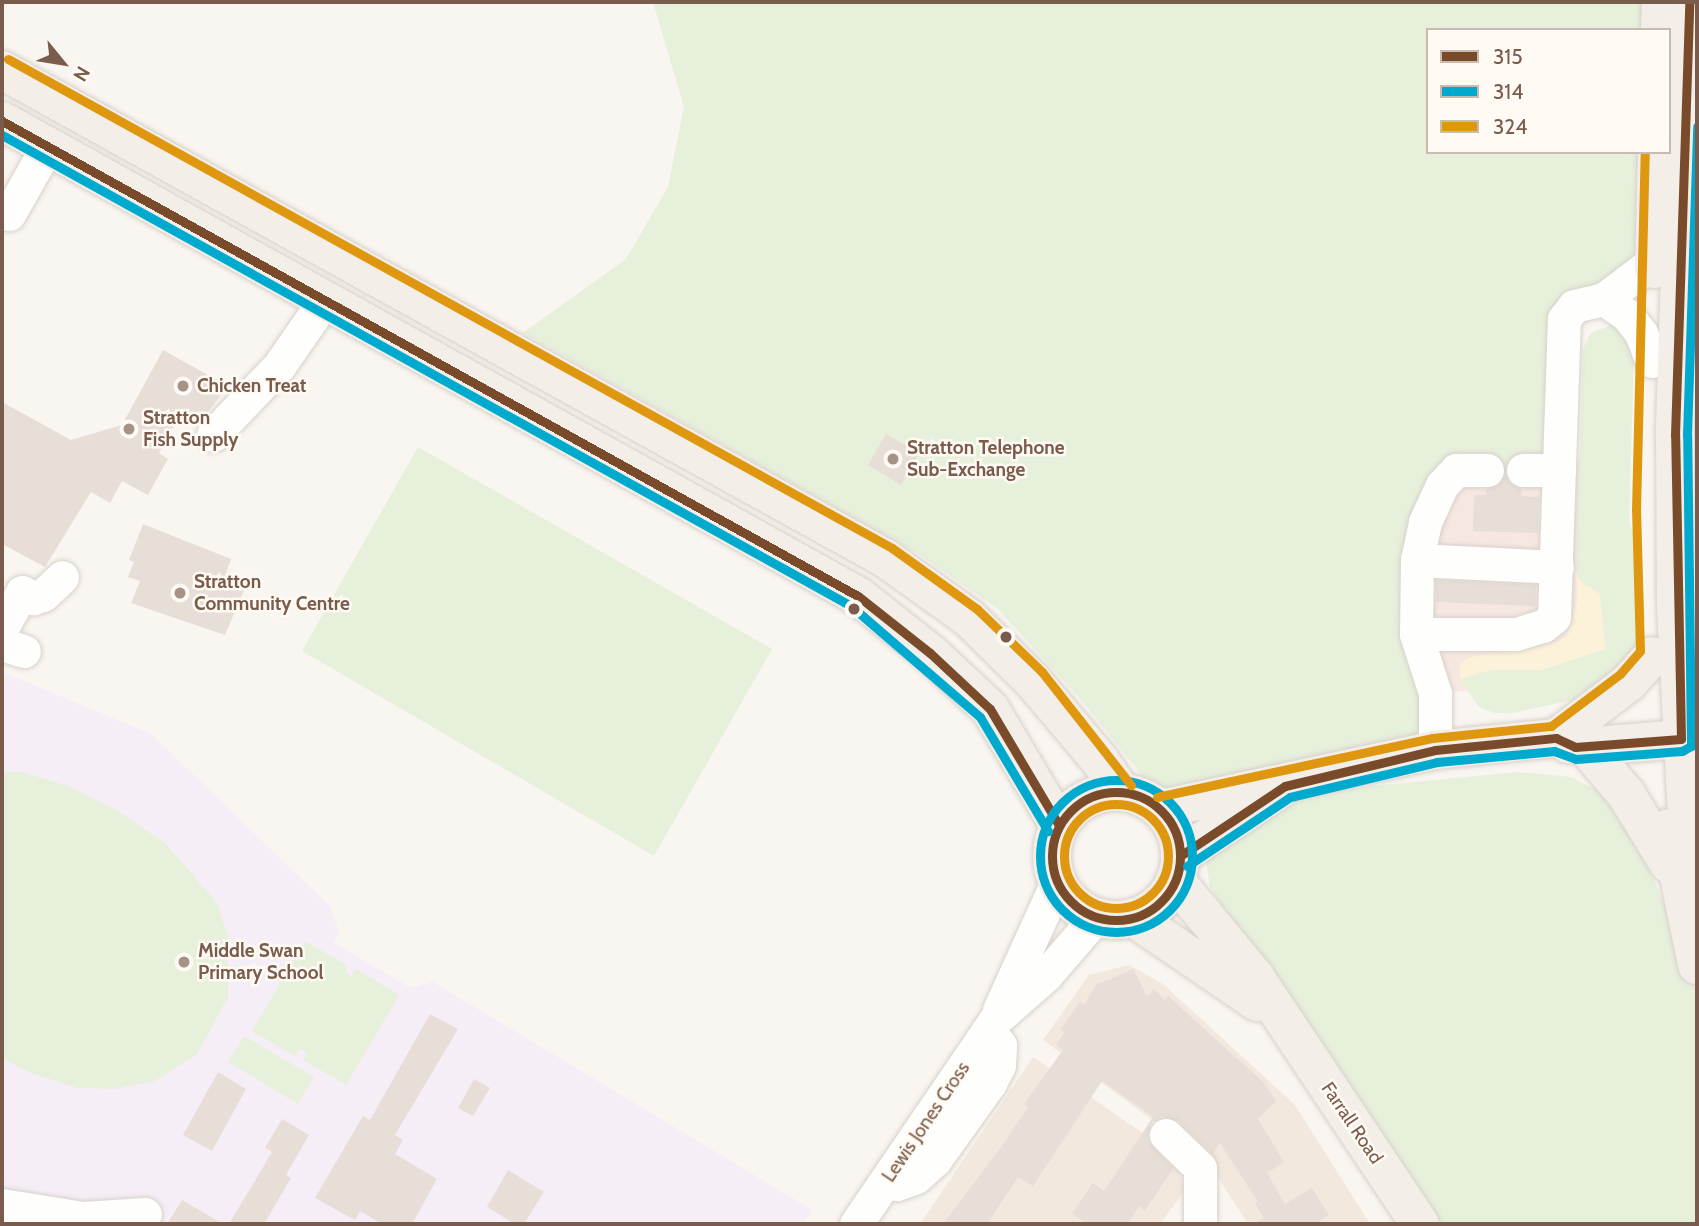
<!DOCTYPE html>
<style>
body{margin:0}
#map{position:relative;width:1699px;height:1226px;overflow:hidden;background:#f9f5f0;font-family:Cabin,sans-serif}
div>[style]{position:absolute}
.residential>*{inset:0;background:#f2e8de}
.commercial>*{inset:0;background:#f6e8e1}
.education>*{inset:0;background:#f6eef6}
.green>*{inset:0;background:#e7f0db}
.sand>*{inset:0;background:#fbf2d9}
.building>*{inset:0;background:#e6ded7}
.roads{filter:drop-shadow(0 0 2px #d7d1cb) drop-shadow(0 0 2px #d7d1cb)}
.minor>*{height:33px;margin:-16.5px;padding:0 16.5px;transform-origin:16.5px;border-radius:16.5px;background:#fefefd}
.major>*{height:38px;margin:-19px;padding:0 19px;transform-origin:19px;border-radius:19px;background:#f3eee8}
.major>.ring{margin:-19px;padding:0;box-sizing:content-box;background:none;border:38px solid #f3eee8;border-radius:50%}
.bus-1>*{height:9px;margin:-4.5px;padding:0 4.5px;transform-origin:4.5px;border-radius:4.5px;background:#7a4b2a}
.bus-1>.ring{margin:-4.5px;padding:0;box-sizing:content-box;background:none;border:9px solid #7a4b2a;border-radius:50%}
.bus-2>*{height:9px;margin:-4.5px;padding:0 4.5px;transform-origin:4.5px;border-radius:4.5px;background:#00a9ce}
.bus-2>.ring{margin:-4.5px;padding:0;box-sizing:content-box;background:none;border:9px solid #00a9ce;border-radius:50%}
.bus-3>*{height:9px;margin:-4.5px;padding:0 4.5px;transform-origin:4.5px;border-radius:4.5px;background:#de970f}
.bus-3>.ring{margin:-4.5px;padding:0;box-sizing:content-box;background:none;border:9px solid #de970f;border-radius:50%}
.dots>*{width:19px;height:19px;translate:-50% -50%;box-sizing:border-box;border:4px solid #fffaf3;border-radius:50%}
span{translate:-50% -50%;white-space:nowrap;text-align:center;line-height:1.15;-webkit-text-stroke:5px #fffaf3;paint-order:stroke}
.poi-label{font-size:19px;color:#7a5c4d;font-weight:700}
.left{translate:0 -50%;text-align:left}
.street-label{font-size:19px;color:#7a5c4d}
.frame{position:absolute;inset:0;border:4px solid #7a5c4d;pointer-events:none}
.legend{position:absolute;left:1426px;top:28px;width:245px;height:126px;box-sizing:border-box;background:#fffaf3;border:2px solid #cabbb1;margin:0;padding:9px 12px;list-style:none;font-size:21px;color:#7a5c4d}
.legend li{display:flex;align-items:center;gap:14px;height:35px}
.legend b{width:35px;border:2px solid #cabbb1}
.north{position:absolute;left:28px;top:28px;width:70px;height:70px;-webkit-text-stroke:5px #fffaf3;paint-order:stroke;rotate:120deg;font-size:19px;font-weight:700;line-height:28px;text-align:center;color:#7a5c4d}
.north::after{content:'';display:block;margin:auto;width:24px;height:32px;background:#7a5c4d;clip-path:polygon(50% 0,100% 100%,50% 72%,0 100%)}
</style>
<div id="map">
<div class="residential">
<div style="clip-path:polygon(1129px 965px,1163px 984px,1295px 1105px,1370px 1224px,1248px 1224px,1207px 1160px,1043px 1040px,1089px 975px)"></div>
<div style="clip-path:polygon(1033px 1057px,1174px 1155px,1185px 1190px,1160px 1224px,920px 1224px)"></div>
</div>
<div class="commercial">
<div style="clip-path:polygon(1595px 461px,1607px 627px,1577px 683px,1435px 693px,1420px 474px)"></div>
</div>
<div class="education">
<div style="clip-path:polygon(2px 672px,151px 734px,330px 906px,339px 932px,334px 943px,411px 988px,433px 982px,812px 1210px,803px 1224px,2px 1224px)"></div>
</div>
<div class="green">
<div style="clip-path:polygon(653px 2px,1660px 2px,1660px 30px,1428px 30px,1428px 152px,1657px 152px,1654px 261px,1574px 306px,1559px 470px,1456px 470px,1425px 522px,1435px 750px,1165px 788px,1144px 778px,1083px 702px,998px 609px,920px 555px,523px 333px,626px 259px,668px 187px,684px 107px)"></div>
<div style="clip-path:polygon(1611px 325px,1626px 331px,1634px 348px,1629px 521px,1641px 555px,1645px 618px,1641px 650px,1587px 697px,1512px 713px,1494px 713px,1478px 706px,1460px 679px,1491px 670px,1542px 670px,1605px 649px,1600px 595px,1581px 582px,1576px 572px,1583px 349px,1590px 334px)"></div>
<div style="clip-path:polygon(418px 447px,772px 649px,654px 856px,302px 651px)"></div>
<div style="clip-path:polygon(2px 772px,21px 772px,68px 786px,120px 812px,166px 844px,217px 903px,228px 937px,228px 997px,197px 1054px,155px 1081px,115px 1089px,77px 1088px,31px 1073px,2px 1058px)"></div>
<div style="clip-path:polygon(1518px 772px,1571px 777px,1598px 791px,1621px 819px,1651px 874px,1679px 937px,1697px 987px,1697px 1224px,1431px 1224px,1210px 887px,1205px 855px,1266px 808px,1320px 791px)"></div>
<div style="clip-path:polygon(305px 941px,348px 966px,345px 972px,351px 976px,356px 969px,399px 995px,346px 1085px,303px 1060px,307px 1053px,300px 1049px,295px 1056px,252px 1031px)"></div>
<div style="clip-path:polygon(244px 1036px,314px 1077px,298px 1104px,228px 1062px)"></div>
</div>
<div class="sand">
<div style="clip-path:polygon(1576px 572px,1581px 582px,1600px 594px,1605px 649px,1542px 670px,1491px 670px,1460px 679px,1460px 664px,1470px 657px,1557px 642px,1567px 635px,1577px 603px)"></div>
</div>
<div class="building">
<div style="clip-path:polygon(163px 350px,228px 386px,197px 426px,179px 416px,159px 453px,168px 459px,148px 495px,122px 481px,110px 503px,91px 492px,45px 567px,2px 544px,2px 402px,71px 440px,122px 425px)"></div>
<div style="clip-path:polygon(886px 434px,919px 453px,901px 485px,868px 465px)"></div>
<div style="clip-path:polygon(1505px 475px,1513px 486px,1522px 489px,1521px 496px,1539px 497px,1538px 533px,1473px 531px,1474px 495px,1486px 495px,1486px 489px,1497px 486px)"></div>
<div style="clip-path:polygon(143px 524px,231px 559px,223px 582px,244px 590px,225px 635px,131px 603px,140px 581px,128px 577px,134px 562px,129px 560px)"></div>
<div style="clip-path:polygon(1436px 580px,1536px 585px,1535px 606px,1436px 602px)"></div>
<div style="clip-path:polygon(1133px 969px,1147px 997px,1154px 989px,1165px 1000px,1168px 996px,1263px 1082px,1276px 1101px,1258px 1119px,1284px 1162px,1267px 1173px,1285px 1204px,1312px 1188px,1329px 1215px,1315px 1224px,1253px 1224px,1264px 1218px,1255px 1204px,1258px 1202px,1220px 1143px,1213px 1154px,1179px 1121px,1161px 1116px,1152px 1122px,1147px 1140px,1173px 1169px,1145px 1210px,1139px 1206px,1128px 1224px,1088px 1224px,1072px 1214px,1093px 1183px,1104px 1191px,1153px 1117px,1102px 1081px,1033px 1186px,1018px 1177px,987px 1224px,943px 1224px,1002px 1146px,1028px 1107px,1024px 1104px,1063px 1050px,1056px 1045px,1064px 1033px,1060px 1030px,1080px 1002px,1084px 1005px,1096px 985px)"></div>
<div style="clip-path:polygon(430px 1014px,458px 1029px,395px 1135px,403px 1140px,395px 1154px,437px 1179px,412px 1224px,382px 1224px,360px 1211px,355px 1220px,315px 1198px,363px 1116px,370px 1120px)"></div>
<div style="clip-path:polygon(218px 1072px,246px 1089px,212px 1151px,183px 1135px)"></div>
<div style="clip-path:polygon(474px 1079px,490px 1088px,473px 1116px,458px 1108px)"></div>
<div style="clip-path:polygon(282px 1119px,309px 1135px,286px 1175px,291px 1178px,264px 1224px,229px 1224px,272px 1152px,265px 1148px)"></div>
<div style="clip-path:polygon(508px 1170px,544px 1192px,524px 1224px,515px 1224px,487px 1207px)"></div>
<div style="clip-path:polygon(182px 1200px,223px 1224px,167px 1224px)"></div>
</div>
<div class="roads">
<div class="minor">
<div style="left:9px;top:214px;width:77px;rotate:-60.4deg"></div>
<div style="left:1604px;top:299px;width:28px;rotate:35deg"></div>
<div style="left:1627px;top:315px;width:23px;rotate:52deg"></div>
<div style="left:1641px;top:333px;width:30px;rotate:69deg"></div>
<div style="left:213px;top:435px;width:95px;rotate:-46.3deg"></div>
<div style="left:279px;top:366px;width:79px;rotate:-55.3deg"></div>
<div style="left:1523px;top:470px;width:36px"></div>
<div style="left:1417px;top:560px;width:140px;rotate:2.9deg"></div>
<div style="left:2px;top:628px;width:41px;rotate:-60.9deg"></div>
<div style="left:22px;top:592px;width:13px;rotate:29deg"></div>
<div style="left:33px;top:598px;width:10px;rotate:-17deg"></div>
<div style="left:43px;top:595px;width:26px;rotate:-43deg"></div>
<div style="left:1416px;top:634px;width:100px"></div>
<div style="left:1516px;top:634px;width:28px;rotate:-17deg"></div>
<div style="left:1543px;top:626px;width:14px;rotate:-39deg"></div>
<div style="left:1554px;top:617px;width:298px;rotate:-88.1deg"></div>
<div style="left:1564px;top:319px;width:16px;rotate:-52deg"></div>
<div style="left:1574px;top:306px;width:31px;rotate:-13deg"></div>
<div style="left:1604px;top:299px;width:63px;rotate:-37.2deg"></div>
<div style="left:2px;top:644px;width:23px;rotate:18deg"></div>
<div style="left:1435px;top:750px;width:57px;rotate:-90deg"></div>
<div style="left:1435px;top:693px;width:62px;rotate:-107.9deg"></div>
<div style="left:1416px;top:634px;width:74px;rotate:-89.2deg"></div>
<div style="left:1417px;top:560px;width:39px;rotate:-78deg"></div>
<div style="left:1425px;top:522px;width:41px;rotate:-65.3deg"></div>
<div style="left:1442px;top:485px;width:21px;rotate:-47deg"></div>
<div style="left:1456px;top:470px;width:31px"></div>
<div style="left:999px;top:1010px;width:141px;rotate:-65.6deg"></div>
<div style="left:1166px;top:1135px;width:47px;rotate:44.1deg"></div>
<div style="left:1200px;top:1168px;width:56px;rotate:90deg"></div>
<div style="left:886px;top:1182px;width:11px;rotate:10deg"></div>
<div style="left:897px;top:1184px;width:20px;rotate:-20deg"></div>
<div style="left:916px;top:1177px;width:25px;rotate:-42deg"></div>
<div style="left:935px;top:1160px;width:95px;rotate:-54.5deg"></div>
<div style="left:990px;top:1083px;width:20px;rotate:-63deg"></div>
<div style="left:999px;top:1065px;width:20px;rotate:-87deg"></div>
<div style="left:1000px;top:1045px;width:19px;rotate:-129deg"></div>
<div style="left:2px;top:1205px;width:82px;rotate:9.1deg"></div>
<div style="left:83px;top:1218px;width:62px;rotate:-3.7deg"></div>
<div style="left:856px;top:1224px;width:248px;rotate:-55.7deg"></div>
<div style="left:996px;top:1019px;width:67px;rotate:-41.3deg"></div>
<div style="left:1046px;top:975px;width:77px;rotate:-49.2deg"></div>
</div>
<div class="major">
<div style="left:1689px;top:2px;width:433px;rotate:91.9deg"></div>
<div style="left:1675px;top:435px;width:172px;rotate:89.7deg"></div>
<div style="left:1676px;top:607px;width:207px;rotate:87deg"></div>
<div style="left:1687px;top:814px;width:49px;rotate:78.2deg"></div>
<div style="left:1660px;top:30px;width:28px;rotate:-88deg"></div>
<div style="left:2px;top:70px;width:1009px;rotate:28.93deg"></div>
<div style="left:885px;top:558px;width:103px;rotate:35.5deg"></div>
<div style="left:969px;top:618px;width:90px;rotate:44.5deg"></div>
<div style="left:1033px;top:681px;width:102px;rotate:49.8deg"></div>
<div style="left:1099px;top:759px;width:40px;rotate:56deg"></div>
<div style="left:2px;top:121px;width:979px;rotate:29.03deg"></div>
<div style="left:858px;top:596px;width:92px;rotate:38.4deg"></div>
<div style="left:930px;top:653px;width:82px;rotate:43deg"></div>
<div style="left:990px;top:709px;width:135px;rotate:59.3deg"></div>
<div style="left:1654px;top:269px;width:117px;rotate:-88.5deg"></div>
<div style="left:1568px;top:744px;width:27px;rotate:4deg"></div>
<div style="left:1595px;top:746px;width:86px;rotate:-4.7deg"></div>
<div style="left:1586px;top:747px;width:62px;rotate:49.6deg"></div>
<div style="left:1626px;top:794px;width:82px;rotate:58.4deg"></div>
<div class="ring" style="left:1052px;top:792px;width:90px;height:90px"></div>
<div style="left:1160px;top:809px;width:281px;rotate:-12.1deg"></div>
<div style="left:1435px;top:750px;width:122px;rotate:-5.7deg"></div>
<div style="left:1556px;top:738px;width:91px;rotate:-37.4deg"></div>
<div style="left:1628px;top:683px;width:36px;rotate:-48deg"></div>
<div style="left:1669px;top:828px;width:140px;rotate:78.4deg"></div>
<div style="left:1180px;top:856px;width:120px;rotate:-33.8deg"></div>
<div style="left:1175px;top:880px;width:126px;rotate:50.5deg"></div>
<div style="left:1255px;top:977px;width:297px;rotate:56.3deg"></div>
<div style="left:1134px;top:918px;width:149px;rotate:34.3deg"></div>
</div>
</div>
<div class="bus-1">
<div style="left:2px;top:121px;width:979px;rotate:29.03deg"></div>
<div style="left:858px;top:596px;width:92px;rotate:38.4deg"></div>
<div style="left:930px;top:653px;width:82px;rotate:43deg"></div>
<div style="left:990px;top:709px;width:135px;rotate:59.3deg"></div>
<div class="ring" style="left:1052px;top:792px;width:119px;height:119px"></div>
<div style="left:1180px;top:856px;width:126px;rotate:-33.7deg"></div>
<div style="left:1285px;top:786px;width:154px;rotate:-13.5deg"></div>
<div style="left:1435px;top:750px;width:122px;rotate:-5.7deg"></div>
<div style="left:1556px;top:738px;width:21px;rotate:25deg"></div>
<div style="left:1575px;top:747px;width:106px;rotate:-4.3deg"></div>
<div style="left:1681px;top:739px;width:304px;rotate:-91.1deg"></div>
<div style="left:1675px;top:435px;width:433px;rotate:-88.1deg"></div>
</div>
<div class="bus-2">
<div style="left:2px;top:135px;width:971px;rotate:29.02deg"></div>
<div style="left:851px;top:606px;width:170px;rotate:40.7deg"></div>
<div style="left:980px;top:717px;width:133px;rotate:59.2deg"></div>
<div class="ring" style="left:1040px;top:780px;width:143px;height:143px"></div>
<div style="left:1187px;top:866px;width:124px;rotate:-33.8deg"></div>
<div style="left:1290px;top:797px;width:151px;rotate:-13.4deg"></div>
<div style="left:1437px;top:762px;width:118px;rotate:-5.4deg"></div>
<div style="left:1554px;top:751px;width:23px;rotate:20deg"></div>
<div style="left:1576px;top:759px;width:106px;rotate:-4.3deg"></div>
<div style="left:1682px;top:751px;width:10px;rotate:-29deg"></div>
<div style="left:1691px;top:746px;width:311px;rotate:-90.7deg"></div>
<div style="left:1687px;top:435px;width:309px;rotate:-88.1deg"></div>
</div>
<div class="bus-3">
<div style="left:8px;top:59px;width:1010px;rotate:28.95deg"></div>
<div style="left:892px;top:548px;width:105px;rotate:35.7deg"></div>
<div style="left:977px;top:609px;width:91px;rotate:44.1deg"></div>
<div style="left:1042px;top:672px;width:144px;rotate:51.8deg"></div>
<div style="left:1157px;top:797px;width:281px;rotate:-12.1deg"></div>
<div style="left:1432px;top:738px;width:120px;rotate:-5.8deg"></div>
<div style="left:1551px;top:726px;width:86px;rotate:-37deg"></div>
<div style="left:1620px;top:674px;width:30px;rotate:-49deg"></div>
<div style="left:1640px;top:651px;width:141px;rotate:-91.6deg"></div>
<div style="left:1636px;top:510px;width:358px;rotate:-88.6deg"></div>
<div class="ring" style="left:1064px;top:804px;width:95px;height:95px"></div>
</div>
<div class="dots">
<div style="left:183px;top:386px;background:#a69286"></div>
<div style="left:129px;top:429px;background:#a69286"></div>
<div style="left:893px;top:459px;background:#a69286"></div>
<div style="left:180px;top:593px;background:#a69286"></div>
<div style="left:854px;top:609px;background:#7a5c4d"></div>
<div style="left:1006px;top:637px;background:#7a5c4d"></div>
<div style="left:184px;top:962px;background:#a69286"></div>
</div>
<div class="poi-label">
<span class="left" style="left:197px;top:386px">Chicken Treat</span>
<span class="left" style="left:143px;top:429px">Stratton<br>Fish Supply</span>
<span class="left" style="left:907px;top:459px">Stratton Telephone<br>Sub-Exchange</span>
<span class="left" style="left:194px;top:593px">Stratton<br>Community Centre</span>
<span class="left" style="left:198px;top:962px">Middle Swan<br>Primary School</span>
</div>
<div class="street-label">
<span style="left:926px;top:1122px;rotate:-56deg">Lewis Jones Cross</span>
<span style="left:1352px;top:1123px;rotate:56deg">Farrall Road</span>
</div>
<div class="frame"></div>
<ul class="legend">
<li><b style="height:9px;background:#7a4b2a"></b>315</li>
<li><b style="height:9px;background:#00a9ce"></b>314</li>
<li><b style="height:9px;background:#de970f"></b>324</li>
</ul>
<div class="north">N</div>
</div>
